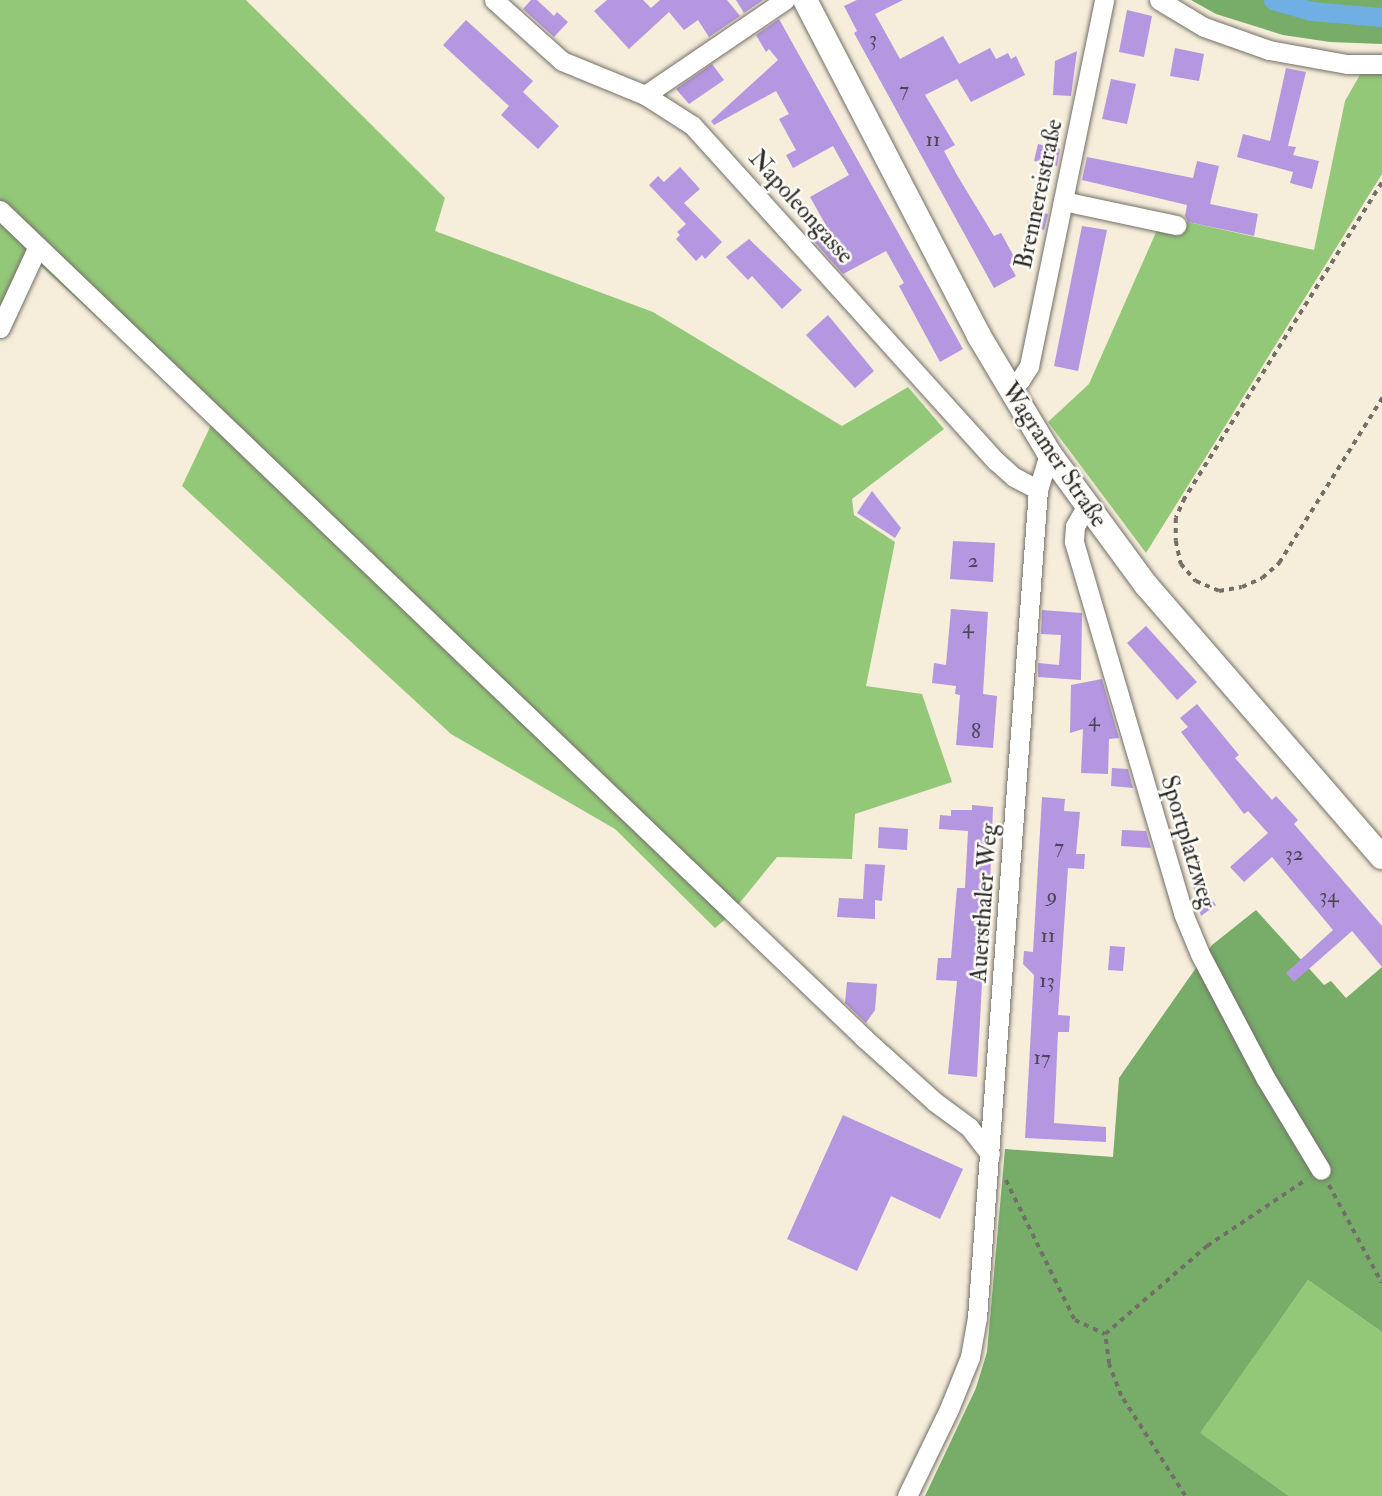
<!DOCTYPE html>
<meta charset="utf-8">
<style>
body{margin:0}
#map{position:relative;width:1382px;height:1496px;overflow:hidden;background:#f6edda;font-family:"IM FELL Double Pica",serif}
div>[style]{position:absolute}
.green>*{inset:0;background:#94c879}
.forest>*{inset:0;background:#77ac69}
.canal>*{height:19px;margin:-9.5px;padding:0 9.5px;transform-origin:9.5px;border-radius:9.5px;background:#6fafe3}
.building>*{inset:0;background:#b497e0}
.path>*{height:3.5px;margin-top:-1.75px;transform-origin:0;background:repeating-linear-gradient(90deg,#726f68 0 5px,transparent 0 10px)}
.roads{filter:drop-shadow(0 0 2px #726f68) drop-shadow(0 0 2px #726f68)}
.minor>*{height:19px;margin:-9.5px;padding:0 9.5px;transform-origin:9.5px;border-radius:9.5px;background:#fff}
.major>*{height:24px;margin:-12px;padding:0 12px;transform-origin:12px;border-radius:12px;background:#fff}
span{translate:-50% -50%;white-space:nowrap;text-align:center;line-height:1.15;-webkit-text-stroke:5px #fdfcf7;paint-order:stroke}
.number-label{font-size:21px;color:#4d4658}
.number-label span{-webkit-text-stroke-width:0}
.street-label{font-size:24px;color:#2b2b2b}
</style>
<div id="map">
<div class="green">
<div style="clip-path:polygon(0 0,246px 0,445px 198px,435px 231px,653px 312px,842px 426px,908px 387px,944px 429px,852px 499px,854px 515px,895px 542px,866px 686px,922px 694px,952px 782px,855px 814px,852px 859px,777px 857px,728px 917px,715px 928px,615px 829px,451px 734px,182px 486px,212px 423px,27px 253px,0 310px)"></div>
<div style="clip-path:polygon(1361px 73px,1382px 73px,1382px 174px,1146px 553px,1048px 422px,1089px 384px,1157px 230px,1181px 235px,1184px 221px,1314px 250px,1345px 101px)"></div>
<div style="clip-path:polygon(1308px 1280px,1382px 1332px,1382px 1496px,1289px 1496px,1199px 1433px)"></div>
</div>
<div class="forest">
<div style="clip-path:polygon(1191px 0,1382px 0,1382px 44px,1330px 42px,1283px 35px,1216px 14px)"></div>
<div style="clip-path:polygon(1256px 910px,1324px 985px,1331px 981px,1346px 998px,1382px 967px,1382px 1332px,1308px 1280px,1200px 1433px,1289px 1496px,925px 1496px,976px 1388px,987px 1352px,1005px 1149px,1113px 1157px,1119px 1078px,1212px 945px)"></div>
</div>
<div class="canal">
<div style="left:1273px;top:0;width:40px;rotate:16deg"></div>
<div style="left:1311px;top:11px;width:71px;rotate:4.8deg"></div>
</div>
<div class="building">
<div style="clip-path:polygon(531px 0,537px 0,554px 16px,557px 12px,568px 22px,554px 37px,523px 9px)"></div>
<div style="clip-path:polygon(607px 0,643px 0,651px 8px,660px 0,727px 0,740px 16px,709px 37px,698px 20px,684px 30px,669px 12px,629px 49px,594px 11px)"></div>
<div style="clip-path:polygon(736px 0,763px 0,744px 13px)"></div>
<div style="clip-path:polygon(857px 0,903px 0,875px 14px,900px 59px,943px 36px,959px 64px,990px 48px,996px 59px,1008px 53px,1011px 59px,1016px 56px,1025px 75px,971px 102px,957px 79px,925px 95px,955px 145px,944px 151px,957px 175px,994px 236px,1001px 233px,1018px 264px,1009px 264px,1016px 276px,994px 288px,854px 33px,857px 31px,844px 6px)"></div>
<div style="clip-path:polygon(1127px 10px,1152px 16px,1144px 57px,1119px 52px)"></div>
<div style="clip-path:polygon(779px 19px,963px 349px,940px 362px,899px 286px,904px 283px,886px 251px,843px 274px,812px 239px,828px 229px,810px 197px,849px 175px,833px 146px,793px 168px,786px 155px,796px 150px,779px 119px,789px 114px,776px 91px,714px 125px,711px 121px,778px 60px,769px 49px,766px 52px,756px 35px)"></div>
<div style="clip-path:polygon(466px 20px,533px 81px,523px 92px,559px 126px,538px 149px,501px 115px,509px 106px,443px 45px)"></div>
<div style="clip-path:polygon(1175px 48px,1204px 54px,1199px 81px,1170px 76px)"></div>
<div style="clip-path:polygon(1077px 51px,1071px 96px,1053px 95px,1055px 61px)"></div>
<div style="clip-path:polygon(712px 64px,724px 80px,689px 104px,676px 89px)"></div>
<div style="clip-path:polygon(1286px 68px,1306px 72px,1288px 146px,1296px 147px,1293px 155px,1319px 161px,1312px 189px,1290px 183px,1293px 172px,1237px 157px,1243px 134px,1270px 141px)"></div>
<div style="clip-path:polygon(1111px 79px,1136px 84px,1127px 124px,1102px 119px)"></div>
<div style="clip-path:polygon(1038px 144px,1060px 149px,1057px 166px,1034px 161px)"></div>
<div style="clip-path:polygon(1087px 157px,1193px 178px,1197px 161px,1219px 166px,1210px 204px,1258px 214px,1254px 236px,1188px 222px,1185px 216px,1187px 205px,1082px 180px)"></div>
<div style="clip-path:polygon(680px 167px,700px 189px,684px 203px,722px 242px,705px 259px,702px 255px,696px 261px,676px 239px,680px 235px,677px 232px,686px 224px,649px 185px,658px 176px,664px 182px)"></div>
<div style="clip-path:polygon(1030px 210px,1048px 214px,1044px 230px,1027px 225px)"></div>
<div style="clip-path:polygon(1082px 226px,1107px 230px,1078px 371px,1054px 366px)"></div>
<div style="clip-path:polygon(749px 239px,802px 290px,782px 309px,752px 276px,748px 280px,726px 257px)"></div>
<div style="clip-path:polygon(828px 315px,874px 371px,855px 388px,806px 335px)"></div>
<div style="clip-path:polygon(872px 491px,901px 528px,895px 538px,857px 513px)"></div>
<div style="clip-path:polygon(953px 541px,995px 543px,993px 582px,950px 579px)"></div>
<div style="clip-path:polygon(951px 609px,988px 612px,983px 694px,997px 696px,993px 748px,956px 745px,960px 695px,955px 694px,956px 686px,932px 683px,934px 663px,946px 665px)"></div>
<div style="clip-path:polygon(1042px 610px,1082px 613px,1081px 680px,1038px 677px,1038px 663px,1059px 665px,1061px 635px,1041px 634px)"></div>
<div style="clip-path:polygon(1146px 626px,1197px 682px,1177px 700px,1127px 643px)"></div>
<div style="clip-path:polygon(1102px 679px,1119px 738px,1109px 739px,1108px 774px,1081px 773px,1083px 729px,1070px 733px,1071px 685px)"></div>
<div style="clip-path:polygon(1197px 704px,1239px 755px,1235px 758px,1272px 800px,1276px 796px,1298px 820px,1294px 824px,1382px 926px,1382px 967px,1352px 931px,1294px 982px,1286px 973px,1333px 930px,1272px 857px,1244px 882px,1230px 867px,1268px 833px,1248px 811px,1244px 814px,1181px 732px,1188px 727px,1180px 718px)"></div>
<div style="clip-path:polygon(1112px 768px,1128px 769px,1133px 788px,1111px 786px)"></div>
<div style="clip-path:polygon(1042px 797px,1065px 799px,1064px 811px,1080px 812px,1076px 854px,1085px 854px,1084px 869px,1068px 868px,1058px 1015px,1070px 1016px,1069px 1032px,1058px 1032px,1054px 1123px,1106px 1127px,1106px 1142px,1025px 1138px,1034px 975px,1023px 964px,1024px 951px,1033px 952px)"></div>
<div style="clip-path:polygon(972px 805px,993px 807px,987px 961px,985px 983px,982px 983px,977px 1077px,948px 1074px,957px 981px,936px 980px,938px 958px,951px 958px,957px 888px,965px 888px,968px 831px,939px 829px,940px 815px,951px 816px,951px 810px,972px 810px)"></div>
<div style="clip-path:polygon(879px 827px,908px 829px,907px 850px,878px 848px)"></div>
<div style="clip-path:polygon(1122px 830px,1146px 831px,1151px 848px,1121px 846px)"></div>
<div style="clip-path:polygon(865px 864px,885px 865px,882px 901px,875px 900px,875px 919px,837px 917px,839px 898px,863px 899px)"></div>
<div style="clip-path:polygon(1189px 870px,1216px 905px,1201px 916px,1198px 906px)"></div>
<div style="clip-path:polygon(1110px 946px,1125px 947px,1123px 971px,1108px 970px)"></div>
<div style="clip-path:polygon(847px 982px,877px 984px,875px 1010px,866px 1023px,845px 1003px)"></div>
<div style="clip-path:polygon(843px 1115px,963px 1169px,940px 1219px,891px 1196px,857px 1271px,787px 1239px)"></div>
</div>
<div class="path">
<div style="left:1382px;top:183px;width:372px;rotate:122deg"></div>
<div style="left:1185px;top:498px;width:22px;rotate:114deg"></div>
<div style="left:1176px;top:518px;width:23px;rotate:90deg"></div>
<div style="left:1176px;top:541px;width:24px;rotate:78deg"></div>
<div style="left:1181px;top:564px;width:23px;rotate:49deg"></div>
<div style="left:1196px;top:581px;width:25px;rotate:23deg"></div>
<div style="left:1219px;top:591px;width:23px;rotate:-10deg"></div>
<div style="left:1242px;top:587px;width:22px;rotate:-24deg"></div>
<div style="left:1262px;top:578px;width:23px;rotate:-41deg"></div>
<div style="left:1279px;top:563px;width:195px;rotate:-58deg"></div>
<div style="left:1006px;top:1180px;width:156px;rotate:63.8deg"></div>
<div style="left:1075px;top:1320px;width:33px;rotate:25deg"></div>
<div style="left:1329px;top:1185px;width:111px;rotate:61.6deg"></div>
<div style="left:1185px;top:1496px;width:119px;rotate:-122.6deg"></div>
<div style="left:1121px;top:1396px;width:34px;rotate:-111deg"></div>
<div style="left:1109px;top:1364px;width:30px;rotate:-98deg"></div>
<div style="left:1105px;top:1334px;width:135px;rotate:-40.8deg"></div>
<div style="left:1207px;top:1246px;width:120px;rotate:-33.8deg"></div>
</div>
<div class="roads">
<div class="minor">
<div style="left:494px;top:0;width:91px;rotate:41.9deg"></div>
<div style="left:562px;top:61px;width:90px;rotate:22.3deg"></div>
<div style="left:645px;top:95px;width:56px;rotate:32.6deg"></div>
<div style="left:692px;top:125px;width:453px;rotate:47.9deg"></div>
<div style="left:996px;top:461px;width:24px;rotate:42deg"></div>
<div style="left:1014px;top:477px;width:27px;rotate:28deg"></div>
<div style="left:1159px;top:0;width:52px;rotate:31deg"></div>
<div style="left:1204px;top:27px;width:69px;rotate:19.5deg"></div>
<div style="left:1269px;top:50px;width:79px;rotate:10.2deg"></div>
<div style="left:1347px;top:64px;width:35px"></div>
<div style="left:645px;top:95px;width:169px;rotate:-34.2deg"></div>
<div style="left:1063px;top:201px;width:116px;rotate:12deg"></div>
<div style="left:0;top:210px;width:1197px;rotate:43.78deg"></div>
<div style="left:864px;top:1038px;width:96px;rotate:42deg"></div>
<div style="left:935px;top:1102px;width:42px;rotate:36.3deg"></div>
<div style="left:969px;top:1127px;width:34px;rotate:52deg"></div>
<div style="left:0;top:328px;width:90px;rotate:-65.1deg"></div>
<div style="left:1009px;top:390px;width:15px;rotate:-42deg"></div>
<div style="left:1020px;top:380px;width:17px;rotate:-57deg"></div>
<div style="left:1029px;top:366px;width:374px;rotate:-78.4deg"></div>
<div style="left:1086px;top:507px;width:22px;rotate:120deg"></div>
<div style="left:1075px;top:526px;width:16px;rotate:94deg"></div>
<div style="left:1074px;top:542px;width:387px;rotate:73.6deg"></div>
<div style="left:1183px;top:913px;width:44px;rotate:67.5deg"></div>
<div style="left:1200px;top:954px;width:141px;rotate:62.2deg"></div>
<div style="left:1266px;top:1079px;width:106px;rotate:58.9deg"></div>
<div style="left:907px;top:1496px;width:97px;rotate:-64.2deg"></div>
<div style="left:949px;top:1409px;width:56px;rotate:-68deg"></div>
<div style="left:970px;top:1357px;width:40px;rotate:-80deg"></div>
<div style="left:977px;top:1318px;width:830px;rotate:-85.79deg"></div>
<div style="left:1038px;top:490px;width:39px;rotate:-73deg"></div>
</div>
<div class="major">
<div style="left:805px;top:0;width:378px;rotate:62.6deg"></div>
<div style="left:979px;top:336px;width:136px;rotate:59.1deg"></div>
<div style="left:1049px;top:453px;width:164px;rotate:53.7deg"></div>
<div style="left:1146px;top:585px;width:360px;rotate:49.1deg"></div>
</div>
</div>
<div class="number-label">
<span style="left:873px;top:39px">3</span>
<span style="left:904px;top:90px">7</span>
<span style="left:933px;top:140px">11</span>
<span style="left:973px;top:561px">2</span>
<span style="left:968px;top:627px">4</span>
<span style="left:1094px;top:720px">4</span>
<span style="left:976px;top:732px">8</span>
<span style="left:1059px;top:847px">7</span>
<span style="left:1294px;top:854px">32</span>
<span style="left:1052px;top:896px">9</span>
<span style="left:1329px;top:896px">34</span>
<span style="left:1048px;top:936px">11</span>
<span style="left:1047px;top:981px">13</span>
<span style="left:1042px;top:1058px">17</span>
</div>
<div class="street-label">
<span style="left:1039px;top:194px;rotate:-78deg">Brennereistraße</span>
<span style="left:801px;top:207px;rotate:48deg">Napoleongasse</span>
<span style="left:1054px;top:455px;rotate:56deg">Wagramer Straße</span>
<span style="left:1188px;top:842px;rotate:73deg">Sportplatzweg</span>
<span style="left:984px;top:903px;rotate:-86deg">Auersthaler Weg</span>
</div>
</div>
